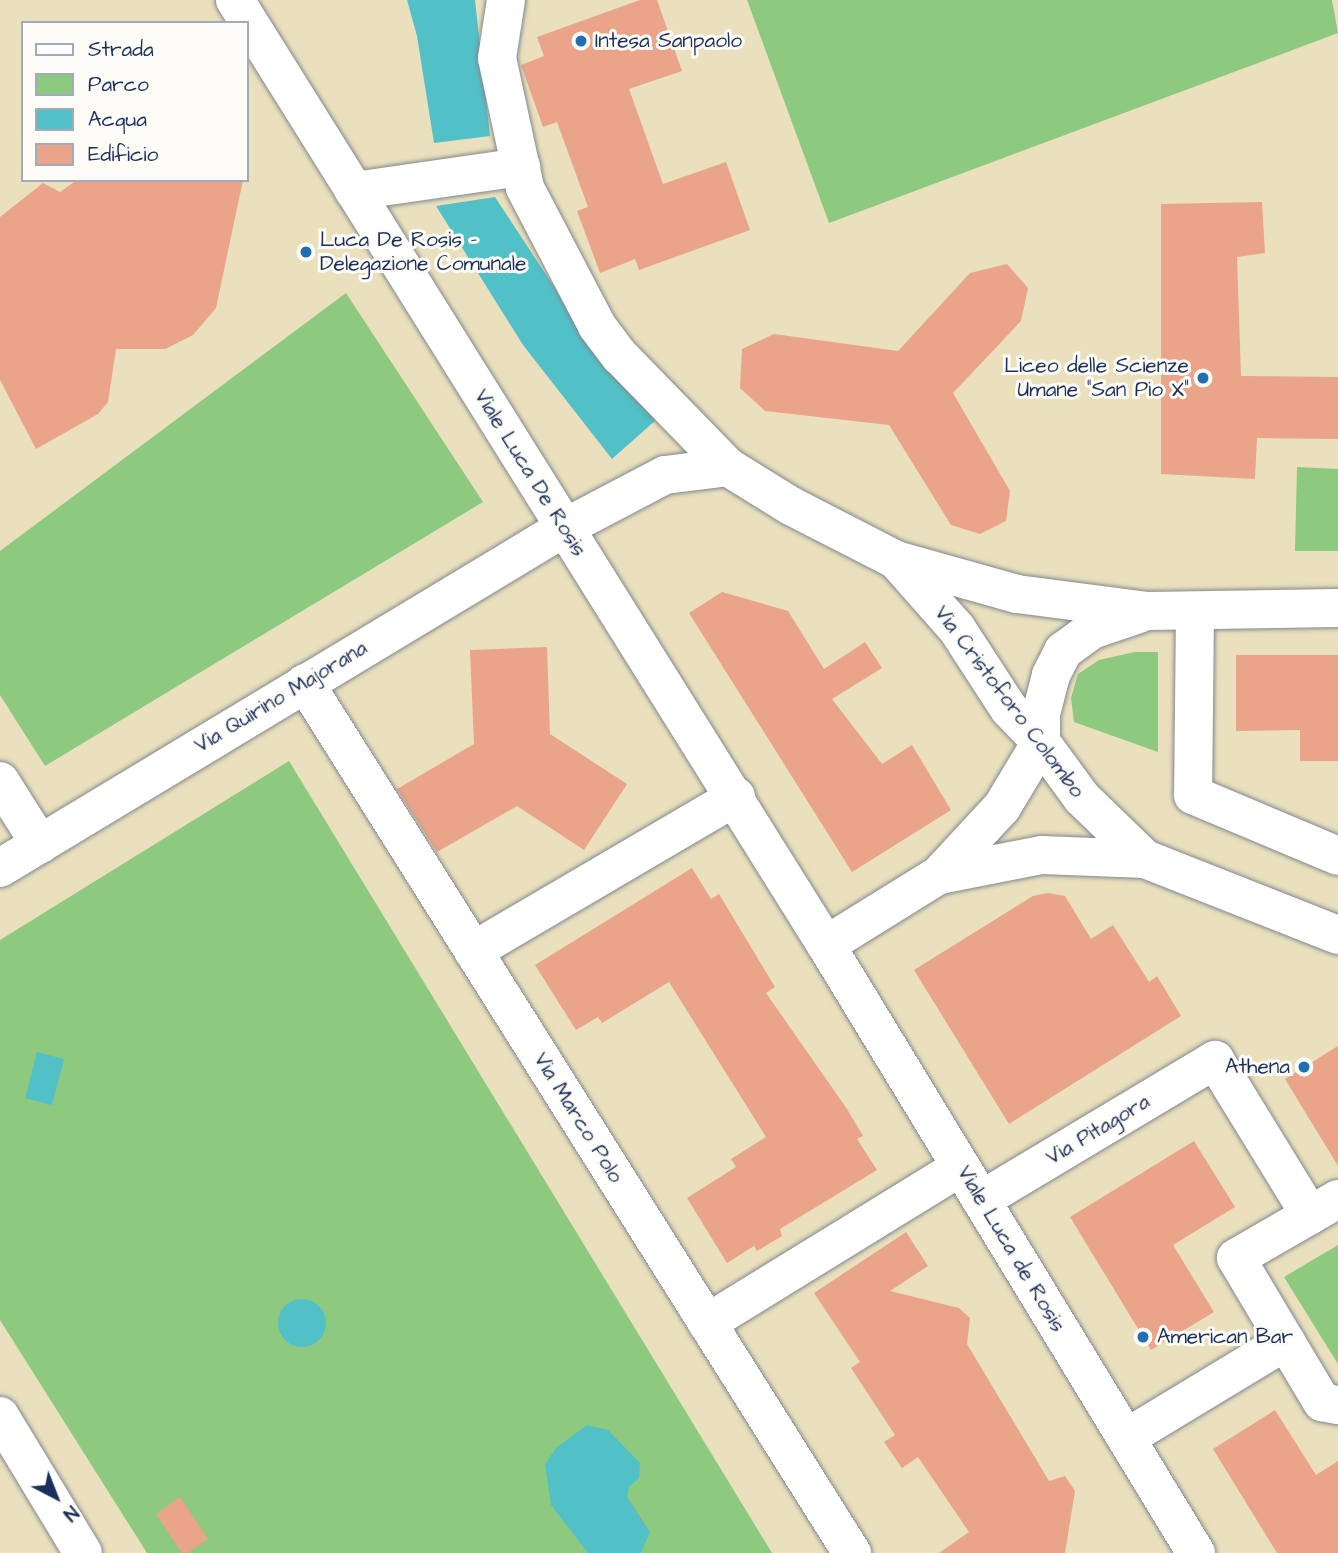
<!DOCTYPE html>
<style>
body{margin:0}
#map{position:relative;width:1338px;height:1553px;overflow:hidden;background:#eae0bd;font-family:"Architects Daughter",sans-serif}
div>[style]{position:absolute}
.green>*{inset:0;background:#8dc97f}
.water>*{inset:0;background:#52c0c7}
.round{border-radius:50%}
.building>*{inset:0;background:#e9a489}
.roads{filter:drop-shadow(0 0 2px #82888e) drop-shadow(0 0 2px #82888e)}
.minor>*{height:38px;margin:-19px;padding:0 19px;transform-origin:19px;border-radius:19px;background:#fff}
.major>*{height:38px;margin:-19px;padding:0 19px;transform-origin:19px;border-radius:19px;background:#fff}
.dots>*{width:19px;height:19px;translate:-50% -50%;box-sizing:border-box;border:4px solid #fdfcf7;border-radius:50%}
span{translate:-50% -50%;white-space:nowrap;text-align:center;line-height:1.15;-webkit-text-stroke:6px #fdfcf7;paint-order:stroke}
.poi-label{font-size:21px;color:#1b2f5e}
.left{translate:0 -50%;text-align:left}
.right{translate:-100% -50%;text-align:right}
.street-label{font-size:21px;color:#1b2f5e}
.legend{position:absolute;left:21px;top:21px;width:228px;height:161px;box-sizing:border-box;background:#fdfcf7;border:2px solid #a3aaba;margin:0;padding:9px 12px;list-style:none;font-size:21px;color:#1b2f5e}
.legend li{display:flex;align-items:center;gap:14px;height:35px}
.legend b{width:35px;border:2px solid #a3aaba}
.north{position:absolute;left:21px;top:1462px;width:70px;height:70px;-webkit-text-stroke:5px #fdfcf7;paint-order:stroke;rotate:138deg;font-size:19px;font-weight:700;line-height:28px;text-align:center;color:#1b2f5e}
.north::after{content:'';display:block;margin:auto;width:24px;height:32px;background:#1b2f5e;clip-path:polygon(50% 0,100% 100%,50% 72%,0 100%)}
</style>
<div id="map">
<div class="green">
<div style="clip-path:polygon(747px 0,1332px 0,1338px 33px,829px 223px)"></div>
<div style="clip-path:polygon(346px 293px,483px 502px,45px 766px,0 695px,0 551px)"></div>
<div style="clip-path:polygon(1297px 467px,1338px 469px,1338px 551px,1295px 551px)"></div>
<div style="clip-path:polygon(1135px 652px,1158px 652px,1158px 752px,1074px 722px,1071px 698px,1078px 674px,1099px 660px)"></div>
<div style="clip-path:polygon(289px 761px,772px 1553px,147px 1553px,0 1320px,0 940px)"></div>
<div style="clip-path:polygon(1338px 1245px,1338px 1364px,1284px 1277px)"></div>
</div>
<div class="water">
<div style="clip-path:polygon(407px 0,475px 0,490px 136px,434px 143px,417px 36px)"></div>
<div style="clip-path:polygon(495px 197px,608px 369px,657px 419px,612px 459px,523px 345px,436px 206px)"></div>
<div style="clip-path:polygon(37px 1052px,64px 1059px,52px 1105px,25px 1098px)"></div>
<div class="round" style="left:278px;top:1299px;width:48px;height:48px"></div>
<div style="clip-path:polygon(587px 1425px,608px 1430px,640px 1463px,639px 1478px,629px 1487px,627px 1497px,650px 1532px,641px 1553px,588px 1553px,551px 1505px,545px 1464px,556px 1448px)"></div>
</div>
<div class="building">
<div style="clip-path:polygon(640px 0,657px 0,682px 71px,629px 89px,663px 184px,726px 162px,750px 230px,639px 270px,635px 259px,600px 273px,577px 211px,588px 207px,557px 122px,543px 127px,521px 65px,544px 56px,537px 37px)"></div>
<div style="clip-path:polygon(77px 180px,243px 180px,216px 308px,193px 335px,165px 349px,116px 349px,108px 402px,98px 414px,36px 449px,0 380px,0 217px,43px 183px,60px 192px)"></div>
<div style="clip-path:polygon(1262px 202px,1265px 253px,1237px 257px,1241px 376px,1338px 377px,1338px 439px,1257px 438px,1255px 479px,1161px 474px,1161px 204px)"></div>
<div style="clip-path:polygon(1007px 264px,1028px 288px,1021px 321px,953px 393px,1010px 491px,1006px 521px,980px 534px,951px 525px,889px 425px,765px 411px,740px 388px,742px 349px,774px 334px,898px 351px,970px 273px)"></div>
<div style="clip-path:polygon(722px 592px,788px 611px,824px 669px,865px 642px,882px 668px,832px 699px,882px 764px,912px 745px,951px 810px,852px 872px,689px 613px)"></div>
<div style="clip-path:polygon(547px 647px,550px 734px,627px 784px,584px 850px,517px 806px,437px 852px,397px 789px,474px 744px,470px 650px)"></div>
<div style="clip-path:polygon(1236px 655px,1338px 655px,1338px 761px,1300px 761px,1300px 730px,1236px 731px)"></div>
<div style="clip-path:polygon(692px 868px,711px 899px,719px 894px,775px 987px,766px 993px,847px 1109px,863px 1136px,857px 1139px,877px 1170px,780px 1229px,782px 1236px,757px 1251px,754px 1246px,727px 1263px,687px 1198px,736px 1167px,731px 1159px,766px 1137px,669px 982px,602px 1023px,598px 1017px,576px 1030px,535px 965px)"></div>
<div style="clip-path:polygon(1048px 893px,1065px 896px,1091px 939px,1113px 925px,1149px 982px,1157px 976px,1181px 1016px,1009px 1124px,914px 970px,1033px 896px)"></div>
<div style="clip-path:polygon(1338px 1046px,1338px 1166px,1285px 1079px)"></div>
<div style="clip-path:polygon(1194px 1141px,1235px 1207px,1173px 1245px,1214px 1312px,1151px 1350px,1070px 1217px)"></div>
<div style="clip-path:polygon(906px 1232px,928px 1266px,890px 1291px,959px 1308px,970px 1318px,967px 1344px,1049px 1481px,1065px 1476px,1075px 1491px,1065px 1553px,939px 1553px,969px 1532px,918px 1457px,902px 1468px,884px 1442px,895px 1435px,851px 1368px,860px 1362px,814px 1293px)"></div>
<div style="clip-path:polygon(1275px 1410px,1316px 1475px,1338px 1461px,1338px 1553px,1277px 1553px,1213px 1449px)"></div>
<div style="clip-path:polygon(180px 1497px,208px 1539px,188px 1553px,182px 1553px,156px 1514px)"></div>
</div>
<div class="roads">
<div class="minor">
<div style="left:506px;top:0;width:59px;rotate:98.8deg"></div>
<div style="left:497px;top:58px;width:133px;rotate:77.8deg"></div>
<div style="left:525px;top:188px;width:156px;rotate:62.4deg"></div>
<div style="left:597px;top:326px;width:38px;rotate:53deg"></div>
<div style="left:620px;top:356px;width:155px;rotate:45.8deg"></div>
<div style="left:354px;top:191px;width:169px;rotate:-8.2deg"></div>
<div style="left:896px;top:560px;width:126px;rotate:15.7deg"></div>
<div style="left:1017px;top:594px;width:132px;rotate:7.4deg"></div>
<div style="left:1148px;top:611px;width:190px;rotate:-0.9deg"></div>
<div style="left:1195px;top:611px;width:184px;rotate:90.6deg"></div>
<div style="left:1193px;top:795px;width:157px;rotate:22.8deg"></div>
<div style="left:305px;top:683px;width:1028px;rotate:57.84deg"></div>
<div style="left:0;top:781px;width:75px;rotate:57.6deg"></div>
<div style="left:0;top:868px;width:659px;rotate:-31.08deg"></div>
<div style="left:939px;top:875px;width:93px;rotate:-47.2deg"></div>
<div style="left:1002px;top:807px;width:76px;rotate:-59deg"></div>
<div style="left:1041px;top:742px;width:28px;rotate:-90deg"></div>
<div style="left:1041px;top:714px;width:40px;rotate:-75.6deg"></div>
<div style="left:1051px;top:675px;width:27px;rotate:-63deg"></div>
<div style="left:1063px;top:651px;width:36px;rotate:-36deg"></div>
<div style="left:1092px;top:630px;width:50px;rotate:-18.8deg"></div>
<div style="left:826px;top:945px;width:712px;rotate:58.68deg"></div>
<div style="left:473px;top:951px;width:305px;rotate:-30.4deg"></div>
<div style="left:1338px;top:1199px;width:118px;rotate:150deg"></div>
<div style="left:1236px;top:1258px;width:168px;rotate:59.2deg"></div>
<div style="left:1322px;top:1402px;width:16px;rotate:11deg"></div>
<div style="left:981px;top:1200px;width:273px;rotate:-30.9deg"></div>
<div style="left:1215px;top:1060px;width:182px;rotate:58.5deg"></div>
<div style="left:707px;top:1323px;width:298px;rotate:-31.6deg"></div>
<div style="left:0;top:1416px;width:160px;rotate:58.8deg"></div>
<div style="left:1126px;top:1438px;width:187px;rotate:-31.2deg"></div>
</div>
<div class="major">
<div style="left:235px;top:0;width:1115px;rotate:57.98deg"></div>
<div style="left:826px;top:945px;width:133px;rotate:-31.8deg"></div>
<div style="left:939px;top:875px;width:105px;rotate:-11deg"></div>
<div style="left:1042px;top:855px;width:103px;rotate:2.2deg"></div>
<div style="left:564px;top:528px;width:114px;rotate:-27.7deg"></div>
<div style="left:665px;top:475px;width:64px;rotate:-7.2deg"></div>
<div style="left:728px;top:467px;width:74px;rotate:31.8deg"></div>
<div style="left:791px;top:506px;width:118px;rotate:27.2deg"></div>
<div style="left:896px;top:560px;width:92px;rotate:48.5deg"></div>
<div style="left:957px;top:629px;width:95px;rotate:57deg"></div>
<div style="left:1009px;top:709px;width:46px;rotate:45.9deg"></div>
<div style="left:1041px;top:742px;width:69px;rotate:53.8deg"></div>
<div style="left:1082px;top:798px;width:88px;rotate:44.1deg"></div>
<div style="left:1145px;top:859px;width:207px;rotate:21.5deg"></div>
</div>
</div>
<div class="dots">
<div style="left:581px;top:41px;background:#1f6fb2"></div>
<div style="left:306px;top:252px;background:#1f6fb2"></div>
<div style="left:1203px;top:378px;background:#1f6fb2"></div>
<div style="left:1304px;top:1067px;background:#1f6fb2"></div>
<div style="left:1143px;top:1337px;background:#1f6fb2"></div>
</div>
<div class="poi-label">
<span class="left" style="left:595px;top:41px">Intesa Sanpaolo</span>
<span class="left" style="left:320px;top:252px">Luca De Rosis -<br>Delegazione Comunale</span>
<span class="right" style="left:1189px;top:378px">Liceo delle Scienze<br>Umane "San Pio X"</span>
<span class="right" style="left:1290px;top:1067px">Athena</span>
<span class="left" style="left:1157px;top:1337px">American Bar</span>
</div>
<div class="street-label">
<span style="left:530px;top:473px;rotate:58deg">Viale Luca De Rosis</span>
<span style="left:281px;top:697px;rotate:-31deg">Via Quirino Majorana</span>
<span style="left:1009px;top:702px;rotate:53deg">Via Cristoforo Colombo</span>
<span style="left:578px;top:1118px;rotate:58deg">Via Marco Polo</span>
<span style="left:1098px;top:1130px;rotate:-31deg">Via Pitagora</span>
<span style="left:1011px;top:1249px;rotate:59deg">Viale Luca de Rosis</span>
</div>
<ul class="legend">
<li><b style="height:9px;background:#fff"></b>Strada</li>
<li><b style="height:19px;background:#8dc97f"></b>Parco</li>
<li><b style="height:19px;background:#52c0c7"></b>Acqua</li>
<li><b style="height:19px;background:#e9a489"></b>Edificio</li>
</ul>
<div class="north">N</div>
</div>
